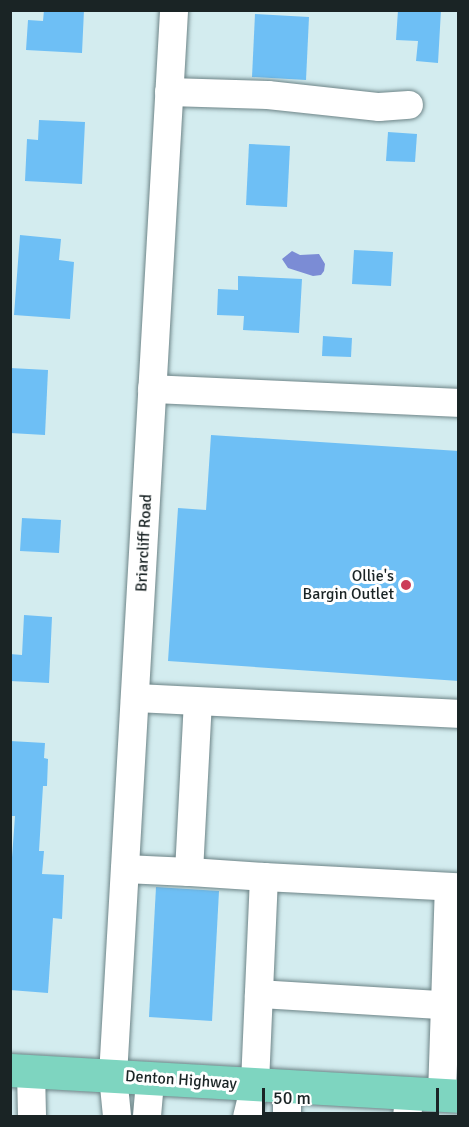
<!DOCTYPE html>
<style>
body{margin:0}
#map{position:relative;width:469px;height:1127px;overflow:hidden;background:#d3ecef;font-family:Signika,sans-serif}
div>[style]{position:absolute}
.water>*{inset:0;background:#7b8cd5}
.building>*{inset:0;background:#6ebff5}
.roads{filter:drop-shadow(0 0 2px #6d8487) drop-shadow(0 0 2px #6d8487)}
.minor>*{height:28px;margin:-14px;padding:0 14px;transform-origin:14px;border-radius:14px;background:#fff}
.major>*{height:33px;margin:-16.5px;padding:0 16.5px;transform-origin:16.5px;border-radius:16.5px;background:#7ed5c0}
.dots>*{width:16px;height:16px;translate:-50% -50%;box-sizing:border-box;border:3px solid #fff;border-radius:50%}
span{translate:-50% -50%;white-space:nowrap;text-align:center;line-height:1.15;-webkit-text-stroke:6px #fff;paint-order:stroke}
.street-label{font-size:16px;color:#1a2425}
.poi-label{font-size:16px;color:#1a2425}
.right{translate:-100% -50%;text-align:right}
.frame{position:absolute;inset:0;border:12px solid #1a2425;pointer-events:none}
.scale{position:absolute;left:262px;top:1088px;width:177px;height:27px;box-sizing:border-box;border:3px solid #1a2425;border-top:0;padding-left:8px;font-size:18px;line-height:21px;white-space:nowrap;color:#1a2425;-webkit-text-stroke:4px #fff;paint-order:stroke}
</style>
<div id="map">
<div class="water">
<div style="clip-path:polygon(292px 251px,300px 255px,319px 254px,325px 264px,324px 271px,321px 275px,313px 276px,288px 268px,282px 259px)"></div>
</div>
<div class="building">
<div style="clip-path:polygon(44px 10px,84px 10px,82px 53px,26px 50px,28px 20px,43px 21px)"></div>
<div style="clip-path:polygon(398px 10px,441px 10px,438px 63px,416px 61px,418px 41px,396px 40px)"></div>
<div style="clip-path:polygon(255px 14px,309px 17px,306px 80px,252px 77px)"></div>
<div style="clip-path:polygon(39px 120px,85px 122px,82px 184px,25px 181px,27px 139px,38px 140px)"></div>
<div style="clip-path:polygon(388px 132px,417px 134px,415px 162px,386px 161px)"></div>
<div style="clip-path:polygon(249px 144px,290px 146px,287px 207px,246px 205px)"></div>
<div style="clip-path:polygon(20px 235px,61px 239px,59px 260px,74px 262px,70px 319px,14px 315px)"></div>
<div style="clip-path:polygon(354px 250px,393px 252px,391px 286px,352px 284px)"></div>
<div style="clip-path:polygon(238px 276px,302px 279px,299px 333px,243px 330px,244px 316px,217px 315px,218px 289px,238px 290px)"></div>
<div style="clip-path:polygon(323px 336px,352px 338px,351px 357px,322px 356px)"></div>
<div style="clip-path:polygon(10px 368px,48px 370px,45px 435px,10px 433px)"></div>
<div style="clip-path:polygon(211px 435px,459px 451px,459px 681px,168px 661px,178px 508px,206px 510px)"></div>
<div style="clip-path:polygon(22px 518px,61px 520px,59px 553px,20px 551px)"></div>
<div style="clip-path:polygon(24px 615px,52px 617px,49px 683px,10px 681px,10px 654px,22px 655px)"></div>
<div style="clip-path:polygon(10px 741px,45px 743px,44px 758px,48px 759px,47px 786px,43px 786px,39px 851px,44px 851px,42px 874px,64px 875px,62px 919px,53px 918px,48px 993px,10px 990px,10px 885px,15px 816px,10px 816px)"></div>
<div style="clip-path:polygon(156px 887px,219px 891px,212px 1021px,149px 1017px)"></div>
</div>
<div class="roads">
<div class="minor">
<div style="left:169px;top:92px;width:99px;rotate:1.7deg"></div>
<div style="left:268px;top:95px;width:112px;rotate:6.2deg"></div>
<div style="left:379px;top:107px;width:30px;rotate:-4deg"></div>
<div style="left:152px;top:389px;width:306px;rotate:2.6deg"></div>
<div style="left:135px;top:698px;width:323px;rotate:2.8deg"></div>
<div style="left:125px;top:869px;width:64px;rotate:2.7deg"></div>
<div style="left:189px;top:872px;width:170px;rotate:-87deg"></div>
<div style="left:189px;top:872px;width:75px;rotate:3.8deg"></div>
<div style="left:264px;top:877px;width:208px;rotate:92.5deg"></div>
<div style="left:255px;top:1085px;width:32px;rotate:104deg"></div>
<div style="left:264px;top:877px;width:194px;rotate:3deg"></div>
<div style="left:259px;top:994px;width:199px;rotate:3.5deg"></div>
<div style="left:31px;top:1071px;width:45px;rotate:88.7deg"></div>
<div style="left:287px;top:1087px;width:29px;rotate:90deg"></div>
<div style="left:442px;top:1095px;width:208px;rotate:-88.1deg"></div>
<div style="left:117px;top:1116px;width:40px;rotate:-95.7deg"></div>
<div style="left:113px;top:1076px;width:1068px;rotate:-86.72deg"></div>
<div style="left:147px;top:1116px;width:38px;rotate:-85deg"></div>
<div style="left:407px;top:1116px;width:22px;rotate:-82deg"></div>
</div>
<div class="major">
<div style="left:10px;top:1070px;width:449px;rotate:3.3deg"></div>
</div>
</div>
<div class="dots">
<div style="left:406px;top:585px;background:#cc3c58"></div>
</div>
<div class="street-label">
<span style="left:144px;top:543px;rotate:-87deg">Briarcliff Road</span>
<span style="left:181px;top:1080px;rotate:4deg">Denton Highway</span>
</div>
<div class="poi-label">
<span class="right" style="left:394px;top:585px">Ollie's<br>Bargin Outlet</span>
</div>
<div class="frame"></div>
<div class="scale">50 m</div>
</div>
